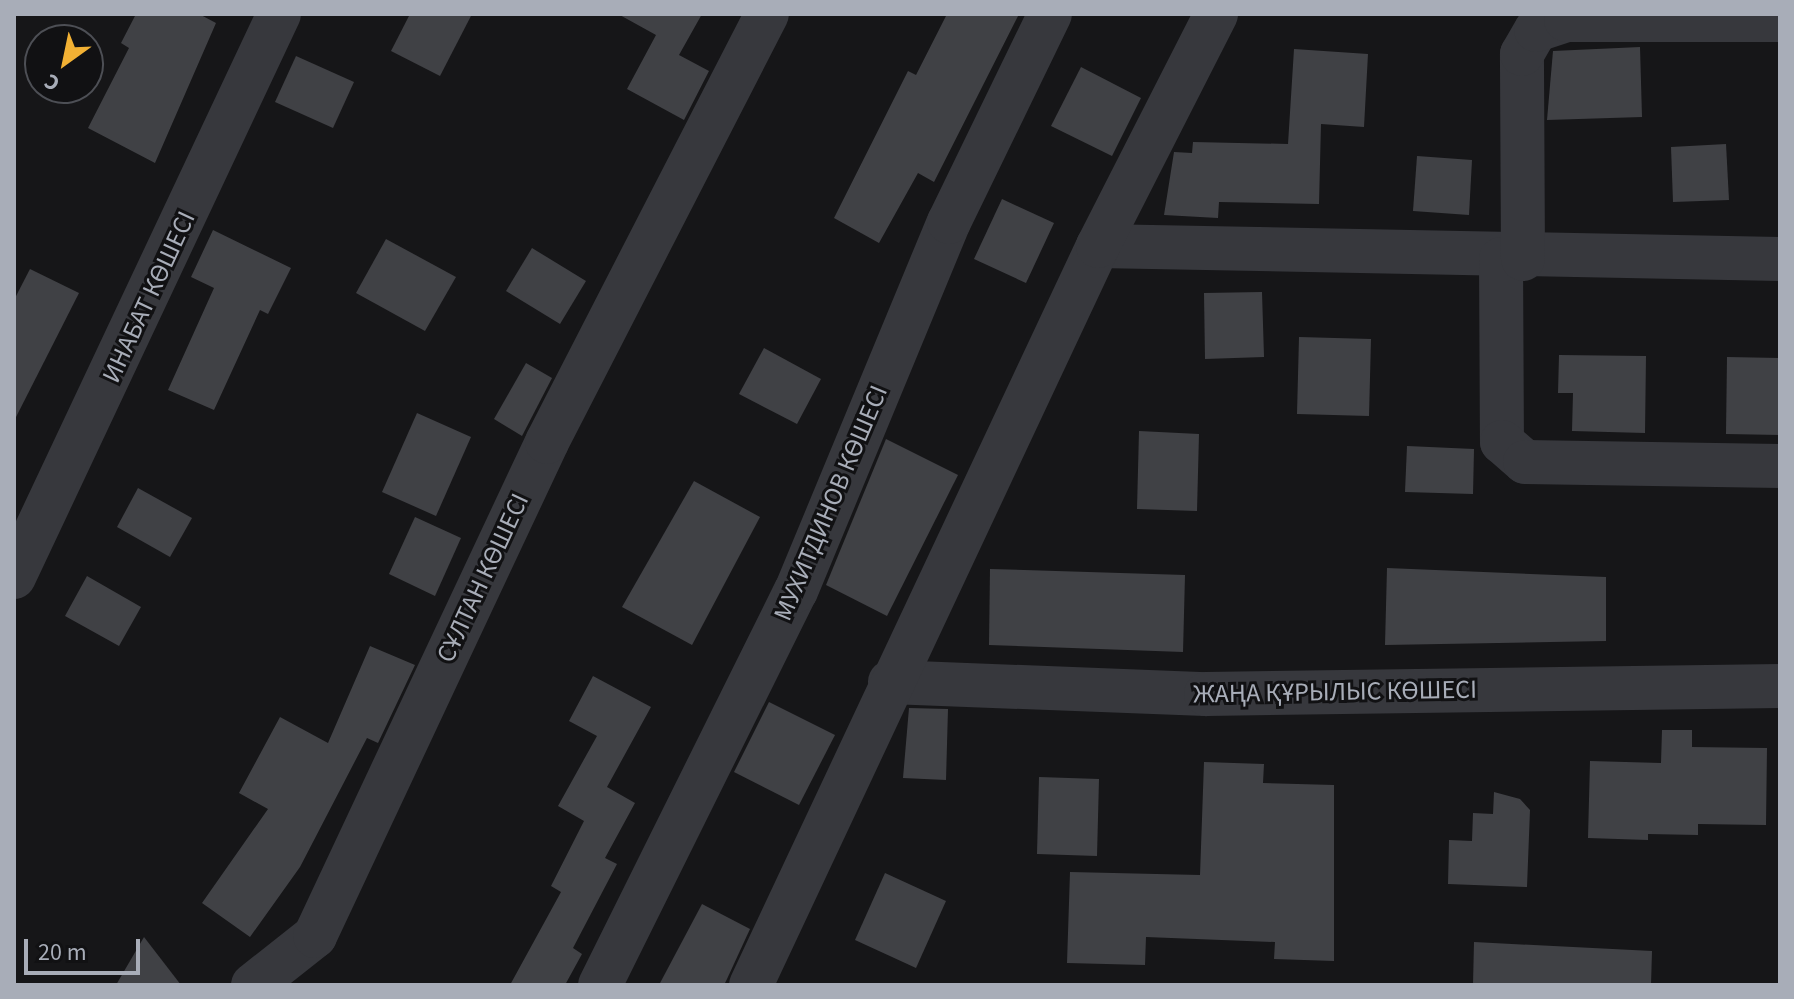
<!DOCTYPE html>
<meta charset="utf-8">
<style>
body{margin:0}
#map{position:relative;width:1794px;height:999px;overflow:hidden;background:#161618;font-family:"Source Sans 3",sans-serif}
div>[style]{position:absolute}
.building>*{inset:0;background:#404145}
.minor>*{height:44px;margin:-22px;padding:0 22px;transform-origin:22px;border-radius:22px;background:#37383d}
span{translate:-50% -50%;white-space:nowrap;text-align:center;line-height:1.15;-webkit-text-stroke:6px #111113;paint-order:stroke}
.street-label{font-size:26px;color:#a8adb8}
.frame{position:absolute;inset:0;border:16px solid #a8adb8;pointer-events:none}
.north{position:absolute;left:24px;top:24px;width:80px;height:80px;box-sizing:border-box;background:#111113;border:2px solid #4d4f55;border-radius:50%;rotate:213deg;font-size:22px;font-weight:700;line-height:32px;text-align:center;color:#a8adb8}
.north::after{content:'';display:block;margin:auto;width:28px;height:36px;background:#f2b134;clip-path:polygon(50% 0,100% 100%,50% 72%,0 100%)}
.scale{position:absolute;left:24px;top:939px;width:116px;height:36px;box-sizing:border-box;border:4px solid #a8adb8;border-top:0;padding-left:10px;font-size:24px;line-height:28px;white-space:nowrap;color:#a8adb8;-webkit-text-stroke:6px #111113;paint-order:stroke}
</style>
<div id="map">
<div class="building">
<div style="clip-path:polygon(136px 14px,199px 14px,216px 23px,155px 163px,88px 128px,129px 48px,121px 43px)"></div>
<div style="clip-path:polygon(410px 14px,472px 14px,440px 76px,391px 51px)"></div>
<div style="clip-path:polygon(618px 14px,702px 14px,679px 55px,709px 71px,684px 120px,627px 89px,656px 35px)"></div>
<div style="clip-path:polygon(947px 14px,1019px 14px,934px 182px,918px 173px,879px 243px,834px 218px,908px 71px,916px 75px)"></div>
<div style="clip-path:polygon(1640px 47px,1642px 117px,1547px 120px,1553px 51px)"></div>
<div style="clip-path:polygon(1294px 49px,1368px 54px,1364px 127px,1321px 124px,1319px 204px,1219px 202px,1218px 218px,1164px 215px,1174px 152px,1192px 153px,1193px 142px,1288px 144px)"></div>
<div style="clip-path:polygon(296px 56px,354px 82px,333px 128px,275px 102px)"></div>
<div style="clip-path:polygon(1081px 67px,1141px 98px,1112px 156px,1051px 126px)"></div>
<div style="clip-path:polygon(1726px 144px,1729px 200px,1673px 202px,1671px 147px)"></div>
<div style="clip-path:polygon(1417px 156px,1472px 160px,1469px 215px,1413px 211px)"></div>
<div style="clip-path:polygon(1002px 199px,1054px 223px,1026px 283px,974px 259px)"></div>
<div style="clip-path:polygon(213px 230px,291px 268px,268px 314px,260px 310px,214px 410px,168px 390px,214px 288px,191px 277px)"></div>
<div style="clip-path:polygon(386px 239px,456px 277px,425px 331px,356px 293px)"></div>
<div style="clip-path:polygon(532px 248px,586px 281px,560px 324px,506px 291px)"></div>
<div style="clip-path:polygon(30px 269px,79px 293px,14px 421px,14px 300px)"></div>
<div style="clip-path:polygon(1262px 292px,1264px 357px,1205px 359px,1204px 293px)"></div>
<div style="clip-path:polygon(1299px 337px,1371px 339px,1369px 416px,1297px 414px)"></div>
<div style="clip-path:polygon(764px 348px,821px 379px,797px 424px,739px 394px)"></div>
<div style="clip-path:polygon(1559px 355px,1646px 356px,1645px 433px,1572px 431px,1573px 393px,1558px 393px)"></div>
<div style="clip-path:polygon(1727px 357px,1780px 358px,1780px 435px,1726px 434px)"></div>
<div style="clip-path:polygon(526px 363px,552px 378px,522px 436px,494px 419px)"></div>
<div style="clip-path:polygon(417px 413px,471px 437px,436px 516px,382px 492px)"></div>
<div style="clip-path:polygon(1139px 431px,1199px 434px,1197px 511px,1137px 509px)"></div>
<div style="clip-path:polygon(886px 439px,958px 475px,887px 616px,826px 585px)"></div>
<div style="clip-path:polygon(1407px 446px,1474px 449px,1473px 494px,1405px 492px)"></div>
<div style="clip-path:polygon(694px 481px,760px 517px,692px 645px,622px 607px)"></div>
<div style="clip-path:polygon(138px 488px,192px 518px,170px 557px,117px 527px)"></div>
<div style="clip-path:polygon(415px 517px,461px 538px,435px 596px,389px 574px)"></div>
<div style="clip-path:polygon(1387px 568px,1606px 577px,1606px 641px,1385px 645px)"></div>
<div style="clip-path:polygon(990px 569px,1185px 575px,1183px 652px,989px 645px)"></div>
<div style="clip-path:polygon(87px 576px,141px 607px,119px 646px,65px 616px)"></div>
<div style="clip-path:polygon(370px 646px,415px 665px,378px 743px,367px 738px,300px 867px,250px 937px,202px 903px,268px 809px,239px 793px,280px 717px,328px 743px)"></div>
<div style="clip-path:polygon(593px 676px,651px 707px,607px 787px,635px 803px,605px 858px,617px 864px,573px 948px,582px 954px,565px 985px,510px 985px,561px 892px,551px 886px,584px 821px,558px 806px,597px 736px,569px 721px)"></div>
<div style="clip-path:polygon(769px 702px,835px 735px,799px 805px,734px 772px)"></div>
<div style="clip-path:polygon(909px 708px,948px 709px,946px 780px,903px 778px)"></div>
<div style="clip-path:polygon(1662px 730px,1692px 730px,1692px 747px,1767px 748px,1766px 825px,1698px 824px,1698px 835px,1648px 834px,1648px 840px,1588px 838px,1590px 761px,1661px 763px)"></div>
<div style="clip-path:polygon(1204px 762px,1264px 764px,1263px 783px,1334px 785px,1334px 961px,1274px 959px,1275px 942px,1146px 937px,1145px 965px,1067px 963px,1070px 872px,1200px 875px)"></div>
<div style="clip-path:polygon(1039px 777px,1099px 779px,1097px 856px,1037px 854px)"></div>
<div style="clip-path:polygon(1494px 792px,1520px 799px,1530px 810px,1527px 887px,1448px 884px,1449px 840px,1472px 841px,1473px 813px,1493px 814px)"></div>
<div style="clip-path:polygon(885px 873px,946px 901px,916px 968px,855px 940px)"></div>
<div style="clip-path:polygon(702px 904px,750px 929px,727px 979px,724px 985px,659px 985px)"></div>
<div style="clip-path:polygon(144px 937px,181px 985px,116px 985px)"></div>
<div style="clip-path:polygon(1474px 942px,1652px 951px,1651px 985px,1473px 985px)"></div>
</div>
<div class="minor">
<div style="left:1098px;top:246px;width:682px;rotate:1.09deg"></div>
<div style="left:1501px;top:259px;width:183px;rotate:89.7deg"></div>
<div style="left:1502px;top:442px;width:30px;rotate:41deg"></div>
<div style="left:1525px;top:462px;width:255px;rotate:0.9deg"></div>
<div style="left:1523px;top:259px;width:205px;rotate:-90.3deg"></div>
<div style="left:1522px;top:54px;width:28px;rotate:-60deg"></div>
<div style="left:1536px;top:30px;width:32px;rotate:-18deg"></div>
<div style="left:1566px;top:20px;width:214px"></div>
<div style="left:14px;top:577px;width:622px;rotate:-64.79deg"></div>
<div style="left:890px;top:682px;width:316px;rotate:2.2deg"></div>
<div style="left:1206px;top:694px;width:574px;rotate:-0.8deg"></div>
<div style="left:253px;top:985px;width:79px;rotate:-38.3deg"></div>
<div style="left:315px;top:936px;width:546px;rotate:-64.84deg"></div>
<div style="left:547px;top:442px;width:481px;rotate:-62.8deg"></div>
<div style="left:600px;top:985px;width:440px;rotate:-63.6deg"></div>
<div style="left:796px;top:591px;width:399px;rotate:-67.5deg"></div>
<div style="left:949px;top:222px;width:231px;rotate:-64.1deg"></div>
<div style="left:751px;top:985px;width:816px;rotate:-64.85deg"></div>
<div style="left:1098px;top:246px;width:260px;rotate:-63deg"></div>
</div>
<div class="street-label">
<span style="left:149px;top:297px;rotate:-65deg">ИНАБАТ КӨШЕСІ</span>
<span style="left:831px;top:503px;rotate:-67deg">МУХИТДИНОВ КӨШЕСІ</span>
<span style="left:483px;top:578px;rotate:-65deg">СҰЛТАН КӨШЕСІ</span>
<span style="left:1335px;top:692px;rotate:-1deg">ЖАҢА ҚҰРЫЛЫС КӨШЕСІ</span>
</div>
<div class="frame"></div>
<div class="north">С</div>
<div class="scale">20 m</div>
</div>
